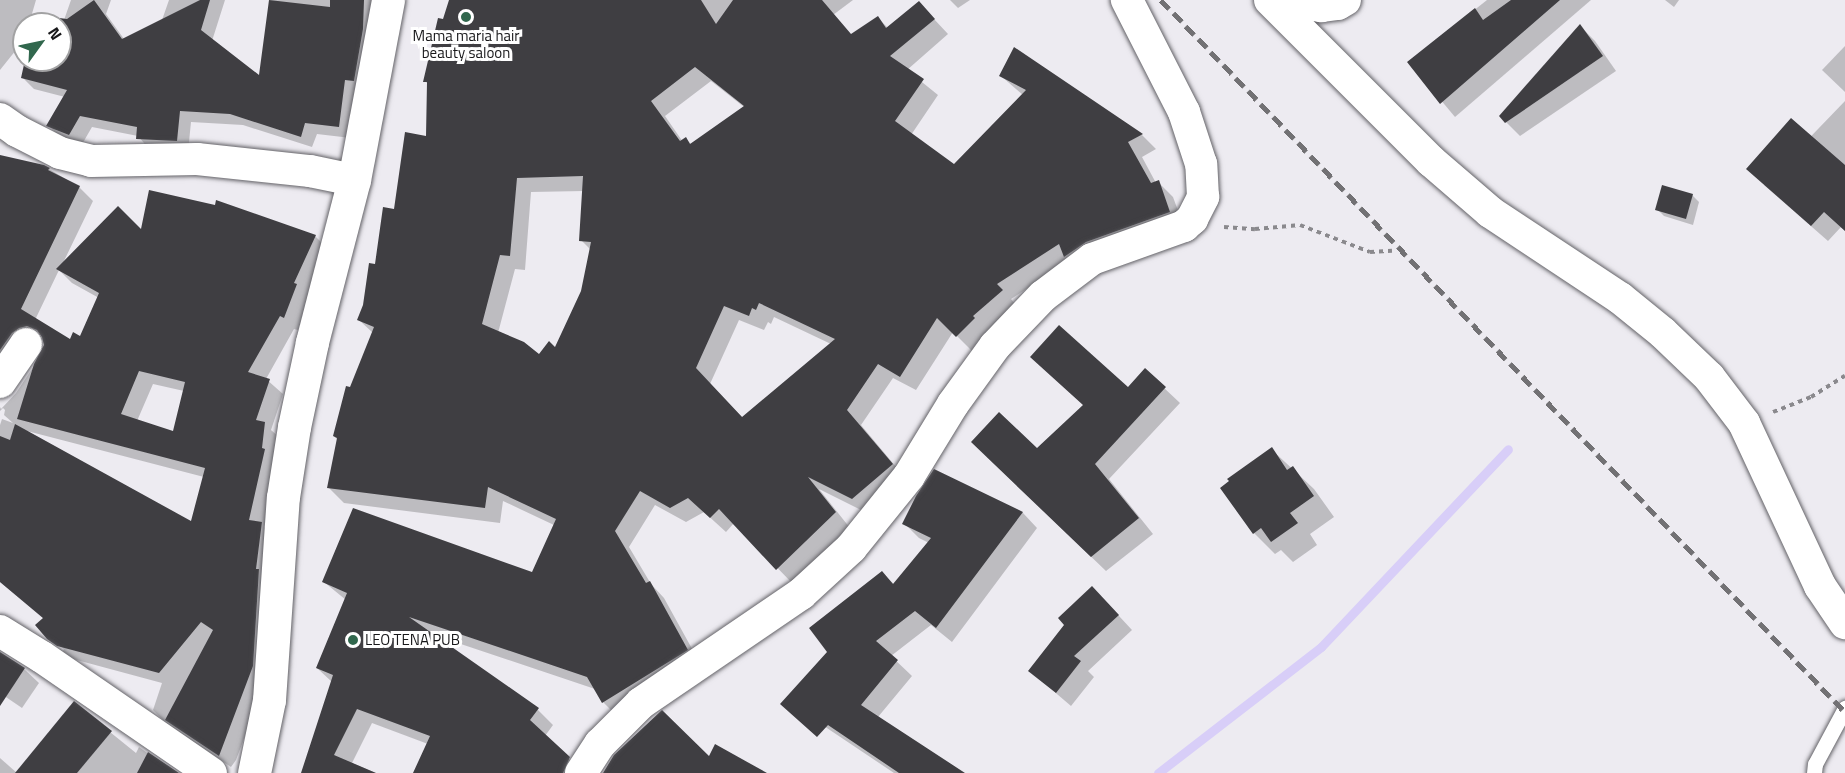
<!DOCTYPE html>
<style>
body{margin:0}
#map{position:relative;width:1845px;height:773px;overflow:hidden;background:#edebf1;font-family:"Titillium Web",sans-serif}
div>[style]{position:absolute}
.shadow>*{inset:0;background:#0003}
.stream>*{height:9px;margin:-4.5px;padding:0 4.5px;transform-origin:4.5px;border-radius:4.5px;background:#d8cef8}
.building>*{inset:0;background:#3f3e42}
.path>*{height:4px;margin-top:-2px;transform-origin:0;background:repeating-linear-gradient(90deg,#8a898d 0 4.5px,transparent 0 9px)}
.roads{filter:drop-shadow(0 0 2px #636267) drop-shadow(0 0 2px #636267)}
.lane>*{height:15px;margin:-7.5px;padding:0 7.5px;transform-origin:7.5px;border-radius:7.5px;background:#fff}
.street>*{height:32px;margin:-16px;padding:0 16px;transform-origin:16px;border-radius:16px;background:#fff}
.secondary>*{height:33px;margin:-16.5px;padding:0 16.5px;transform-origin:16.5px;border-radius:16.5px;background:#fff}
.rail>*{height:4.5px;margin-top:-2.25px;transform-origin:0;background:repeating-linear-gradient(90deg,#727174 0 12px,transparent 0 18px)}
.dots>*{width:16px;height:16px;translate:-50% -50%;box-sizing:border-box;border:3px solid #fff;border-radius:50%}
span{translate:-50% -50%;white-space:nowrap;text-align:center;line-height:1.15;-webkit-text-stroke:6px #fff;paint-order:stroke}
.poi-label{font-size:15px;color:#171719}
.left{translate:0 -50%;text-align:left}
.north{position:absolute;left:12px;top:12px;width:60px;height:60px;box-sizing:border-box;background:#fff;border:2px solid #a2a2a3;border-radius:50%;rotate:57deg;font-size:16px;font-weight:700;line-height:24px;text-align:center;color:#171719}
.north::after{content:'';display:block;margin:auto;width:21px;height:27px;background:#31674d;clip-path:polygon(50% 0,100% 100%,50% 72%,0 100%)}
</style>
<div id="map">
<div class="shadow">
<div style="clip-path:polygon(0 0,36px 0,29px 24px,24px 24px,24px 40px,0 70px)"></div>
<div style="clip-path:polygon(71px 0,111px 0,106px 14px,124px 39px,162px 20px,169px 0,225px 0,212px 41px,260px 78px,270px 0,385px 0,351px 138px,317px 134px,312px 147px,243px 125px,191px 122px,188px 152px,150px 150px,138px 136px,92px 127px,81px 146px,60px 137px,48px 125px,65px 97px,34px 89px,22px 77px,27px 60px,60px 60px,60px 24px,36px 24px,64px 20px)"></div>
<div style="clip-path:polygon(evenodd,450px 0,853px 0,833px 15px,851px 35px,878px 18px,888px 28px,919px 3px,948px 34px,907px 70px,938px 95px,911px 135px,954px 166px,1023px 95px,1001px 76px,1015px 49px,1142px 135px,1156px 149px,1142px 157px,1156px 183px,1158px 182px,1173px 197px,1184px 227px,1070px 261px,1011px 299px,1016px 305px,987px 332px,989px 334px,972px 351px,953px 332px,916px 390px,893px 378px,861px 425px,907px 480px,867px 513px,819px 489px,850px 528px,792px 583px,734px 523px,726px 532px,704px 512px,686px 522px,655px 505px,629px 547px,651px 584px,664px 598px,701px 665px,618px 717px,603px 702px,595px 689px,431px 634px,538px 710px,553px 725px,545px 736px,584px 773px,415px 773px,428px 744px,372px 723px,352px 763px,376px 773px,303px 773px,332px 682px,317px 668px,346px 600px,324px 582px,533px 574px,554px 525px,503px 501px,500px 523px,344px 503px,329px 488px,338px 440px,334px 436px,373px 333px,359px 320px,395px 210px,428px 137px,429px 85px,425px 81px,450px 0,711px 81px,744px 107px,692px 145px,686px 139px,683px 142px,665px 116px,711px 81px,450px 0,584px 191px,581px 240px,591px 250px,582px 291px,556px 349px,539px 356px,498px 333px,515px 269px,525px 270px,531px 192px,584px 191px,450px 0,774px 317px,831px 344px,743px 418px,710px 384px,739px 320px,764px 330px,768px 322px,771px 324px,774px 317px)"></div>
<div style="clip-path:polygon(950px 0,970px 0,958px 8px)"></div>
<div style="clip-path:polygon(1487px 0,1591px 0,1455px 117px,1409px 62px)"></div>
<div style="clip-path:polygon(1665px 0,1679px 0,1674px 7px)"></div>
<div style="clip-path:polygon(1580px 26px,1595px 41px,1616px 71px,1520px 136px,1506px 122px)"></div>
<div style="clip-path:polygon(1845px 46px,1845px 92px,1822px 70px)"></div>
<div style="clip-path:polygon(1845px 101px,1845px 231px,1841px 227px,1828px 241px,1764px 185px)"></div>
<div style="clip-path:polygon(evenodd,0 156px,49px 169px,79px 187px,93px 201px,63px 263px,142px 232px,315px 236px,329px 250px,298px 330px,294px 329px,266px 379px,283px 394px,271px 430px,279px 437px,278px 464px,264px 527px,275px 537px,266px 680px,236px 760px,231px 767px,167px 724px,153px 710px,162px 683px,73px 659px,58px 648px,63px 651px,64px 649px,51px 640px,44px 619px,0 582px,0 425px,2px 419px,13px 423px,4px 415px,5px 410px,3px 408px,0 411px,0 407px,1px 409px,16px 393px,42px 354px,45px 345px,42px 339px,33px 341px,0 384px,0 156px,59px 270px,72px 283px,99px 298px,81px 337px,70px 341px,35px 320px,59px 270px,0 156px,153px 384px,184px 391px,174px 433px,137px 421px,153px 384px,0 156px,27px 431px,204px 477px,192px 523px,27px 431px)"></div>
<div style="clip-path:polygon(1692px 195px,1699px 202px,1693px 225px,1664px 216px,1657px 209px)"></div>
<div style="clip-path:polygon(1145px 370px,1180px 403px,1109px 479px,1153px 534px,1106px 571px,987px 457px,1037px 450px,1128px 389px)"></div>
<div style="clip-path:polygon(1271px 449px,1314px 489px,1334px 517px,1310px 534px,1317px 545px,1293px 562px,1281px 550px,1275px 554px,1254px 533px,1222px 488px)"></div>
<div style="clip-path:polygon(935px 471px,1023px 513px,1037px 528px,952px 642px,931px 625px,891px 656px,912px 676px,878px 717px,962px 773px,894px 773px,803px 712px,829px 652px,882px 573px,895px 585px,929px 543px,919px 538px,904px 523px)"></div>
<div style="clip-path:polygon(1107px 603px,1132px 630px,1088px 671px,1094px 677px,1071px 706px,1030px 671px)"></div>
<div style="clip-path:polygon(0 654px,24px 669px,39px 683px,22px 708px,0 693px)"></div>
<div style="clip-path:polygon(74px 703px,136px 753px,139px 747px,175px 773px,37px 773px)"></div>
<div style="clip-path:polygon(0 758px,17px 773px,0 773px)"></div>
</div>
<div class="stream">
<div style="left:1158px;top:773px;width:206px;rotate:-37.7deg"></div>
<div style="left:1321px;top:647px;width:272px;rotate:-46.6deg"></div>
</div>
<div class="building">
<div style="clip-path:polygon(94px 0,122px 39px,200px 0,210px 0,201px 30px,259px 75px,269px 0,330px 7px,330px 0,364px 0,363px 29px,354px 81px,345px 80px,339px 127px,305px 123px,301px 137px,230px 114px,180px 111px,177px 141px,136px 139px,137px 127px,80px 116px,69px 135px,46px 126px,67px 90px,21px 78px,25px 60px,60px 60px,60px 24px,34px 24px,36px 15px,67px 19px)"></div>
<div style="clip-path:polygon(evenodd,449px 0,701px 0,716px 24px,733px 0,822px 0,851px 34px,878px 16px,886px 28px,919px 1px,935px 19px,890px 56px,924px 79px,895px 121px,954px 164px,1026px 90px,999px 76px,1014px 47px,1143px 134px,1128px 142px,1151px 183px,1159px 180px,1170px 212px,1086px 242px,1064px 257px,1059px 244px,997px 284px,1003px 290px,973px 316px,975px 318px,956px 337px,937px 318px,900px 377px,878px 364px,847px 410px,893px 464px,852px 499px,808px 477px,836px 512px,776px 570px,719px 509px,710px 518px,688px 498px,670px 508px,640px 491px,615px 531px,646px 583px,650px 581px,688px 650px,602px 703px,587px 677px,409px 617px,539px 708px,530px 720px,570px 757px,563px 773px,413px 773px,430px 736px,357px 709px,334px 755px,376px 773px,301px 773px,333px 675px,316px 668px,347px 593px,322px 582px,353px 508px,532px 572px,556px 519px,488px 487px,485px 508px,327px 488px,337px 438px,333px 436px,346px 386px,350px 387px,374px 327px,357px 320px,363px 305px,369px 263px,375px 264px,383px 207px,394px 209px,405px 132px,426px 136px,427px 82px,423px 82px,438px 18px,443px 19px,449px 0,695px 67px,744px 106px,690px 144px,686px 137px,680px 141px,651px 101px,695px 67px,449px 0,583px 176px,579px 241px,591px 242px,581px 291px,555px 347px,549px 341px,539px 354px,524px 342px,482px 324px,500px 255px,510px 256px,517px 178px,583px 176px,449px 0,759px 303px,835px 339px,742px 417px,696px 368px,724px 306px,749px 316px,752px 308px,756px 310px,759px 303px)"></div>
<div style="clip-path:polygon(1511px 0,1560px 0,1440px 104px,1407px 62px,1475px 8px,1483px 20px)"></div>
<div style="clip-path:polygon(1580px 24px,1603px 56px,1505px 123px,1499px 116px)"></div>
<div style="clip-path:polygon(1791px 118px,1845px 165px,1845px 231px,1824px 212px,1811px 226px,1746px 169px)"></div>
<div style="clip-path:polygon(evenodd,0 155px,44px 165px,50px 168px,48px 170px,80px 186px,21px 309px,70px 339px,73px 332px,80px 336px,99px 293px,56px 269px,118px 206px,141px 229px,149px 190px,215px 205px,216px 200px,316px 235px,294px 283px,297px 284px,284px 318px,280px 316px,248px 372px,270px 379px,256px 420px,265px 422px,262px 448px,265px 449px,249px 520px,262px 522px,256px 569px,259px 569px,253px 666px,219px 756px,165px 720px,213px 630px,201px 622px,159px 673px,57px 646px,47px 639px,35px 625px,43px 618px,0 582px,0 436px,10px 440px,15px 424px,191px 521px,205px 468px,17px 419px,34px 364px,44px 345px,42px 337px,37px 330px,27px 326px,19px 328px,12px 333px,0 350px,0 155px,139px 371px,185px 382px,173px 431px,121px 414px,139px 371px)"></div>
<div style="clip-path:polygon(1662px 185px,1693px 194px,1686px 219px,1655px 210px)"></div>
<div style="clip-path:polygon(1059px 325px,1128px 387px,1145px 368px,1166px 387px,1095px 464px,1139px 518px,1091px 557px,971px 442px,999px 412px,1037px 448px,1083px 405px,1030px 357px)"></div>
<div style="clip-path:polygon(1272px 447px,1287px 470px,1293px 466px,1314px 496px,1290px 513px,1298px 523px,1271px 542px,1261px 528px,1253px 534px,1220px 488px,1229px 481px,1227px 479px)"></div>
<div style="clip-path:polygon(934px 469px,1023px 512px,936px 628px,915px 611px,876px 641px,898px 660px,861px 705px,965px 773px,899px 773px,828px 725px,817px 737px,780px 704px,827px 652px,809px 628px,882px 571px,893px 584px,931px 538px,902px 524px,916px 496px)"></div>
<div style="clip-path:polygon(1092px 586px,1119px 615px,1074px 656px,1081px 661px,1056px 693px,1028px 671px,1064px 625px,1058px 618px)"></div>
<div style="clip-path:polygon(0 652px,25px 668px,0 706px)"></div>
<div style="clip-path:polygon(74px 701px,112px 731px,77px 773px,15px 773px)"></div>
<div style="clip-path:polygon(662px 710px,709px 756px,715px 744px,767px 773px,603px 773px,614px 755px)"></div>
<div style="clip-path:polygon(148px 752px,179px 773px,137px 773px)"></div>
</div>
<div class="path">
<div style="left:1224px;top:227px;width:31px;rotate:4deg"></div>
<div style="left:1255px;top:229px;width:45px;rotate:-5.1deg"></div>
<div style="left:1300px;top:225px;width:75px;rotate:21.1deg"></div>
<div style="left:1370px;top:252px;width:22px;rotate:-3deg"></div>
<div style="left:1773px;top:412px;width:41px;rotate:-21.5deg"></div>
<div style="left:1811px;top:397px;width:40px;rotate:-32deg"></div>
</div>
<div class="roads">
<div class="lane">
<div style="left:1814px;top:773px;width:9px;rotate:-84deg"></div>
<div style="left:1815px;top:764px;width:64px;rotate:-61.8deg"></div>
</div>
<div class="street">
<div style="left:1270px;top:0;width:228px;rotate:45deg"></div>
<div style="left:1431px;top:161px;width:78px;rotate:40.8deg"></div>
<div style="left:1490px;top:212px;width:156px;rotate:33.5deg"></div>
<div style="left:1620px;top:298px;width:55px;rotate:39.1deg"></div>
<div style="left:1663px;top:333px;width:64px;rotate:43.7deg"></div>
<div style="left:1709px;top:377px;width:58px;rotate:52.7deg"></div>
<div style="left:1744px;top:423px;width:180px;rotate:65deg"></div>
<div style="left:1820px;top:586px;width:45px;rotate:56deg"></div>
<div style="left:1289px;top:0;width:33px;rotate:11deg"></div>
<div style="left:1321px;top:6px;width:17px;rotate:-7deg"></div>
<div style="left:1338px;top:4px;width:8px;rotate:-30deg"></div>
<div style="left:0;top:119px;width:21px;rotate:35deg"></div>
<div style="left:17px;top:131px;width:48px;rotate:27.1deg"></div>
<div style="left:60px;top:153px;width:32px;rotate:14deg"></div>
<div style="left:91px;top:161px;width:106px;rotate:-1.1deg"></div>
<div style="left:197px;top:159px;width:114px;rotate:6.1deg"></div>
<div style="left:310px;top:171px;width:45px;rotate:11.6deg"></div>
<div style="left:0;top:382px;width:46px;rotate:-55.6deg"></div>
<div style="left:0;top:631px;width:49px;rotate:31.8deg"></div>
<div style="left:42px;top:657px;width:205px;rotate:34.5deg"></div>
<div style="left:581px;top:773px;width:35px;rotate:-57deg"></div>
<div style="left:600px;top:744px;width:58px;rotate:-45deg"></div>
<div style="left:641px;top:703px;width:194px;rotate:-34.3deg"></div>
<div style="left:801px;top:594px;width:68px;rotate:-42.6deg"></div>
<div style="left:851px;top:548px;width:92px;rotate:-51.1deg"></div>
<div style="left:909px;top:476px;width:84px;rotate:-58.6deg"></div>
<div style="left:953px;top:404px;width:72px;rotate:-54.1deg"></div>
<div style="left:995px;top:346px;width:69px;rotate:-46.2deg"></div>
<div style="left:1043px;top:296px;width:61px;rotate:-37.1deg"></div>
<div style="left:1092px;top:259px;width:98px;rotate:-19.7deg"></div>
<div style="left:1184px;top:226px;width:11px;rotate:-41deg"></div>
<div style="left:1192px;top:219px;width:25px;rotate:-63deg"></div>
<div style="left:1203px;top:197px;width:33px;rotate:-93deg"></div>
<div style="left:1201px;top:164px;width:55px;rotate:-108.1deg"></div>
<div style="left:1184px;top:112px;width:126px;rotate:-117deg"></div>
</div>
<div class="secondary">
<div style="left:254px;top:773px;width:75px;rotate:-78.4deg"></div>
<div style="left:269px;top:700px;width:203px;rotate:-86.1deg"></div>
<div style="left:283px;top:497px;width:71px;rotate:-81.1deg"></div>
<div style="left:294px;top:427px;width:87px;rotate:-78deg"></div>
<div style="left:312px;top:342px;width:167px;rotate:-75.5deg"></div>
<div style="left:354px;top:180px;width:183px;rotate:-79.3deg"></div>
</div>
</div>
<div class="rail">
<div style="left:1161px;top:0;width:987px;rotate:46.15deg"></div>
</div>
<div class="dots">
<div style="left:466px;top:17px;background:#31674d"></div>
<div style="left:353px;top:640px;background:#31674d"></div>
</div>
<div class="poi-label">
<span style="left:466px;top:44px">Mama maria hair<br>beauty saloon</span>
<span class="left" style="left:365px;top:640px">LEO TENA PUB</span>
</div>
<div class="north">N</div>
</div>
